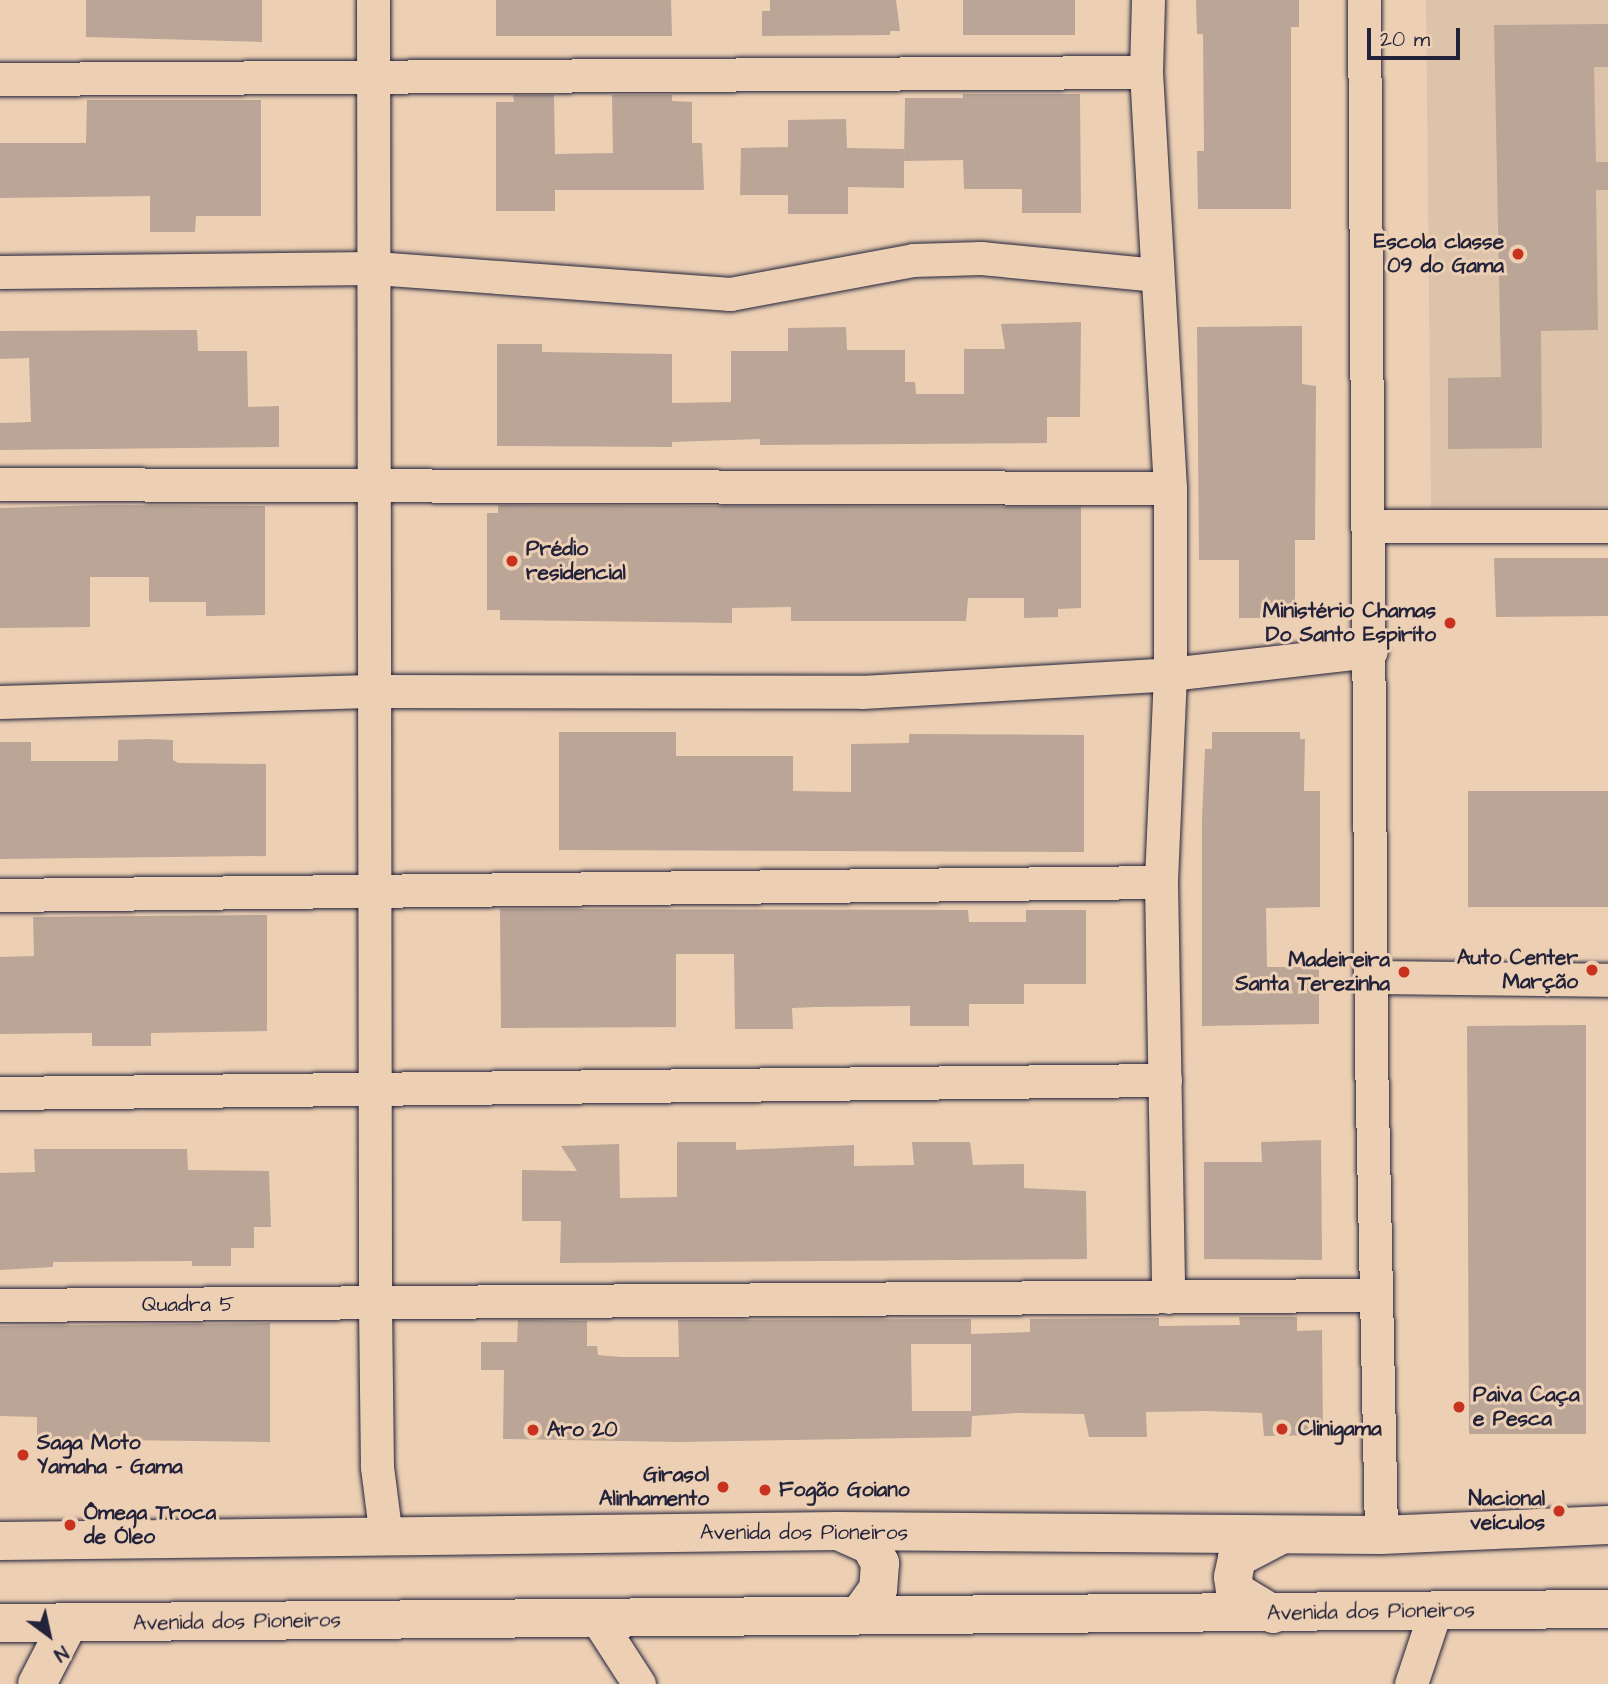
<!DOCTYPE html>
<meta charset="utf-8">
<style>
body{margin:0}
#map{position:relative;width:1608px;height:1684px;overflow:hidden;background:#edd0b4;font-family:"Architects Daughter",sans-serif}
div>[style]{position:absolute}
.built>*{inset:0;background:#dec3ab}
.building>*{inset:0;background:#baa596}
.roads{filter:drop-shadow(0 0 2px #22223b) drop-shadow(0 0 2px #22223b)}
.street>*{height:33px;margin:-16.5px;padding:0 16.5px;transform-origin:16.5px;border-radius:16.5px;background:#edd0b4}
.secondary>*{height:38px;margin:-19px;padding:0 19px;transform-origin:19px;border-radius:19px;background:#edd0b4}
.primary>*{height:38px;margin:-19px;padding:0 19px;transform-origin:19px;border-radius:19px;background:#edd0b4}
.dots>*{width:19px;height:19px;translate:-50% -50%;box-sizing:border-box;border:4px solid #edd0b4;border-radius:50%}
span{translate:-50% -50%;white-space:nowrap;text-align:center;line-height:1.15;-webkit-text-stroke:6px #edd0b4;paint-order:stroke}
.poi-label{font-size:21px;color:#22223b;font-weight:700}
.right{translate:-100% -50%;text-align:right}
.left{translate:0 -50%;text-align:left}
.street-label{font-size:21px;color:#22223b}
.north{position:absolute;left:14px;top:1600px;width:70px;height:70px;-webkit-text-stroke:5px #edd0b4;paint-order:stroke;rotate:147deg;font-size:19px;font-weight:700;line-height:28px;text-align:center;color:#22223b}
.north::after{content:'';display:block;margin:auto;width:24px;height:32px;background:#22223b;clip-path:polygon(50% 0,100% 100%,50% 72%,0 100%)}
.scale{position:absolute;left:1367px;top:28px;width:93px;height:32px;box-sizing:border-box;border:4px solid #22223b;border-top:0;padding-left:9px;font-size:21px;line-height:24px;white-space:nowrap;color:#22223b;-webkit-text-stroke:5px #edd0b4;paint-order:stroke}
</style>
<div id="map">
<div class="built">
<div style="clip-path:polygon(1426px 0,1608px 0,1608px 507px,1431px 508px)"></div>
</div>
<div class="building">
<div style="clip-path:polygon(86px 0,262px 0,262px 42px,86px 37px)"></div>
<div style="clip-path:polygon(496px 0,671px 0,672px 36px,496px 36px)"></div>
<div style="clip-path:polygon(770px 0,896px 0,900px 31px,890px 31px,890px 35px,762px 36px,762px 11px,770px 11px)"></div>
<div style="clip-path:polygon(963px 0,1075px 0,1075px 35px,963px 35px)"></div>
<div style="clip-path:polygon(1196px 0,1299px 0,1299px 27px,1291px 27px,1291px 209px,1198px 209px,1197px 151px,1204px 151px,1203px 34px,1197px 34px)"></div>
<div style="clip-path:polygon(1608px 24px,1608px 67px,1594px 67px,1596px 162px,1608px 162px,1608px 190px,1596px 190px,1598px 330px,1541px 331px,1542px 448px,1448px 449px,1448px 378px,1501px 377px,1494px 25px)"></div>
<div style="clip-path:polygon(963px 94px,1080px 94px,1081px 213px,1022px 213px,1022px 189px,964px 189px,963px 160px,904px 161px,905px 98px,963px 98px)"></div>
<div style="clip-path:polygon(513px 95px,554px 95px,555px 154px,613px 153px,612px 95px,672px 95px,672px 101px,692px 102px,692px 143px,702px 143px,704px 190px,555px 190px,555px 211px,496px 211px,496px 102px,514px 102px)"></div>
<div style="clip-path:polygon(87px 100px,261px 100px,261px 216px,196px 216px,195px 232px,150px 232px,150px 196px,0 198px,0 143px,86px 143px)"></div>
<div style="clip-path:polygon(846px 119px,847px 148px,904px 149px,904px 188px,848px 187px,848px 214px,788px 214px,788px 195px,740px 195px,741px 148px,788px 147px,788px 120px)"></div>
<div style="clip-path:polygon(1081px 322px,1080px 417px,1047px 417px,1047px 443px,760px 445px,760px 439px,672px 442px,672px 447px,497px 446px,497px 344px,542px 344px,542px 352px,672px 354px,672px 403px,731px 402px,731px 351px,788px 351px,788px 328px,846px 327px,847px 350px,905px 350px,905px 382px,915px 382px,916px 394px,964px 394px,964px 349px,1005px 349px,1001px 324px)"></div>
<div style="clip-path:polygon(1302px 326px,1302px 384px,1316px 386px,1315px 540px,1295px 540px,1295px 618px,1239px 618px,1239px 560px,1199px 560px,1197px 327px)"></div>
<div style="clip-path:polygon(197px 330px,198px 351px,247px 351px,248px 407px,279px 406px,279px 447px,0 450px,0 423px,31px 422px,29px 358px,0 359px,0 331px)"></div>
<div style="clip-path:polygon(101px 505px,265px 506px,265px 615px,206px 616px,206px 602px,149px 602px,149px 577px,90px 577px,90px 627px,0 628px,0 508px)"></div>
<div style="clip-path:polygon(498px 505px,1081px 507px,1081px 608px,1058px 609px,1058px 617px,1024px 618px,1024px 598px,968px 598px,966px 621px,791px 621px,791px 607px,732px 608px,732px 623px,500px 620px,500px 610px,487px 610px,487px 513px,498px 513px)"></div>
<div style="clip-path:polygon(1494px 558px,1608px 558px,1608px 616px,1496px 617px)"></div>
<div style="clip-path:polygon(559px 732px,676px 732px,676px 756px,793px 756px,793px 791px,851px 792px,851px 744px,909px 743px,909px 734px,1084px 735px,1084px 852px,559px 850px)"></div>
<div style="clip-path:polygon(1212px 732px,1300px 732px,1300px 739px,1305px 739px,1304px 791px,1320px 791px,1320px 907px,1266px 908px,1267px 967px,1319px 967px,1319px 1024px,1202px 1026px,1202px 819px,1205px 749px,1212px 749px)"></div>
<div style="clip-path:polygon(149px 739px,173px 740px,173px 760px,178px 763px,266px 764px,266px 856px,0 859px,0 742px,31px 742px,31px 761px,118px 761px,118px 740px)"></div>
<div style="clip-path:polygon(1468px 791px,1608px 791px,1608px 907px,1468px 907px)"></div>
<div style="clip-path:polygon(500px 909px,968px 910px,969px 922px,1026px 922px,1026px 910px,1086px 910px,1086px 984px,1024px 984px,1024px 1004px,969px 1004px,969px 1026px,910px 1026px,910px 1006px,815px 1007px,792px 1008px,793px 1029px,735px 1029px,734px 954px,676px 954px,676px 1027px,501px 1028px)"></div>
<div style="clip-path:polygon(267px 915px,267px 1031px,151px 1033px,151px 1046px,92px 1046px,92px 1033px,0 1034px,0 957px,34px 956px,33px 917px)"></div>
<div style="clip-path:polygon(1586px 1025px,1586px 1434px,1469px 1434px,1467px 1026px)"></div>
<div style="clip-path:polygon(1321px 1140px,1322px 1260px,1204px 1259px,1204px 1162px,1262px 1162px,1261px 1142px)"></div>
<div style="clip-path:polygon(677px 1142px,736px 1142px,736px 1150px,854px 1145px,854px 1166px,914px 1165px,912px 1142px,970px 1142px,973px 1165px,1024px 1164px,1024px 1188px,1086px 1191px,1087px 1259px,560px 1263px,561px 1221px,522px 1221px,522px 1170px,577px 1171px,561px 1146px,619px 1144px,620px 1198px,677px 1197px)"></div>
<div style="clip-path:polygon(34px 1149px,187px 1149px,188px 1170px,269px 1171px,271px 1227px,254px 1227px,254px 1248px,231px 1248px,231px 1266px,192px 1266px,192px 1261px,53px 1262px,53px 1267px,0 1270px,0 1173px,35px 1172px)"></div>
<div style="clip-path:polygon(1239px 1317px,1297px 1317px,1297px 1331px,1322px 1330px,1323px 1435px,1264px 1436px,1262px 1413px,1206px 1411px,1146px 1412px,1147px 1437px,1089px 1437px,1084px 1414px,1017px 1413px,972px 1416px,971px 1437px,679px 1442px,503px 1439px,504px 1370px,481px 1370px,481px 1342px,517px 1342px,518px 1320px,587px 1321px,587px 1346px,597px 1346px,598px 1355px,620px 1357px,679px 1357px,678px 1320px,971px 1319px,971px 1344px,911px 1344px,912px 1411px,971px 1411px,971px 1334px,1030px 1332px,1030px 1319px,1146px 1318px,1159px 1318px,1159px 1326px,1240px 1325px)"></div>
<div style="clip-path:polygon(270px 1323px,270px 1442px,37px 1439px,37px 1417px,0 1416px,0 1326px)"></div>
</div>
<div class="roads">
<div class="street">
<div style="left:373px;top:0;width:1305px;rotate:89.91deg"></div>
<div style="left:375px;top:1305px;width:162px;rotate:89.3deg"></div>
<div style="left:377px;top:1467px;width:71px;rotate:82.7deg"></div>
<div style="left:1148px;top:0;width:72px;rotate:91.6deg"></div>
<div style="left:1146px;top:72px;width:417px;rotate:86.7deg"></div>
<div style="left:1170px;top:488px;width:186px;rotate:90deg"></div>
<div style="left:1170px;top:674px;width:208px;rotate:92.5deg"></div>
<div style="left:1161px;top:882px;width:415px;rotate:89deg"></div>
<div style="left:1364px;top:0;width:1055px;rotate:89.62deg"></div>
<div style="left:1371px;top:1055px;width:480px;rotate:88.8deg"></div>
<div style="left:0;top:79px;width:1146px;rotate:-0.35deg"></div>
<div style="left:0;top:272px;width:375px;rotate:-0.6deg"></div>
<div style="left:375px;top:268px;width:356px;rotate:4.2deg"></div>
<div style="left:730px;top:294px;width:186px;rotate:-10.5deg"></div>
<div style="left:913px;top:260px;width:68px;rotate:-1.7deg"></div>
<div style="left:981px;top:258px;width:177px;rotate:5.5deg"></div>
<div style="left:0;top:484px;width:1170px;rotate:0.2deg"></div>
<div style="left:1370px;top:526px;width:238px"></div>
<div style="left:0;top:702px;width:377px;rotate:-1.7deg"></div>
<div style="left:377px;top:691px;width:485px;rotate:0.1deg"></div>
<div style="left:862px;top:692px;width:309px;rotate:-3.3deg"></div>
<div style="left:1170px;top:674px;width:202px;rotate:-6.5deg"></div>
<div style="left:0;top:895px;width:1161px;rotate:-0.64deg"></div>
<div style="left:1372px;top:977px;width:236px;rotate:0.7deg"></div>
<div style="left:0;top:1093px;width:1165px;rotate:-0.64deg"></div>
<div style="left:0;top:1305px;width:1375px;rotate:-0.42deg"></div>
<div style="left:595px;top:1616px;width:81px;rotate:57.1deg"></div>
<div style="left:1411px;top:1684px;width:76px;rotate:-71.6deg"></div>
</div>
<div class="secondary">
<div style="left:37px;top:1684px;width:68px;rotate:-62.7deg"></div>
</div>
<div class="primary">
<div style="left:838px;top:1531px;width:35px;rotate:24deg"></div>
<div style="left:870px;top:1545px;width:21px;rotate:61deg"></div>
<div style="left:880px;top:1563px;width:26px;rotate:94deg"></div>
<div style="left:878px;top:1589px;width:32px;rotate:126deg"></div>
<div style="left:0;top:1541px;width:838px;rotate:-0.68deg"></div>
<div style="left:838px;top:1531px;width:543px;rotate:0.42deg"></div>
<div style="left:1381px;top:1535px;width:227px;rotate:-2.5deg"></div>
<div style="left:1273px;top:1614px;width:44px;rotate:-148.8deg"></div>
<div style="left:1235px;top:1591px;width:14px;rotate:-98deg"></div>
<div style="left:1233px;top:1577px;width:19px;rotate:-78deg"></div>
<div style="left:1237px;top:1558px;width:47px;rotate:-27.6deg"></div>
<div style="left:0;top:1623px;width:1608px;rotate:-0.5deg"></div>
</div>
</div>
<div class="dots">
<div style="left:1518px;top:254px;background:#c8321e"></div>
<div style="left:512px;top:561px;background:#c8321e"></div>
<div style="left:1450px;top:623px;background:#c8321e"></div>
<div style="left:1592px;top:970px;background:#c8321e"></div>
<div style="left:1404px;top:972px;background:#c8321e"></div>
<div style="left:1459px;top:1407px;background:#c8321e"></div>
<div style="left:1282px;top:1429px;background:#c8321e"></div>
<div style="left:533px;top:1430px;background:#c8321e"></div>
<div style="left:23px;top:1455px;background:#c8321e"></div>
<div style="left:723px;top:1487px;background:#c8321e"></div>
<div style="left:765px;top:1490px;background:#c8321e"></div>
<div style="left:1559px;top:1511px;background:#c8321e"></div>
<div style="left:70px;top:1525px;background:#c8321e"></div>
</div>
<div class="poi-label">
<span class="right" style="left:1504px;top:254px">Escola classe<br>09 do Gama</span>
<span class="left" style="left:526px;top:561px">Prédio<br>residencial</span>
<span class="right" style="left:1436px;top:623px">Ministério Chamas<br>Do Santo Espiríto</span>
<span class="right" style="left:1578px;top:970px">Auto Center<br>Marção</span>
<span class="right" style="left:1390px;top:972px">Madeireira<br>Santa Terezinha</span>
<span class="left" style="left:1473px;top:1407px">Paiva Caça<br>e Pesca</span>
<span class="left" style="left:1298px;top:1429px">Clinigama</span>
<span class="left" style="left:547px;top:1430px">Aro 20</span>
<span class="left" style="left:37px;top:1455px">Saga Moto<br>Yamaha - Gama</span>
<span class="right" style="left:709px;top:1487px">Girasol<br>Alinhamento</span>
<span class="left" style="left:779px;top:1490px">Fogão Goiano</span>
<span class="right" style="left:1545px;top:1511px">Nacional<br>veículos</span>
<span class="left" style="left:84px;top:1525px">Ômega Troca<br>de Óleo</span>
</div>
<div class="street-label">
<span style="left:188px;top:1305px">Quadra 5</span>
<span style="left:804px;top:1533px">Avenida dos Pioneiros</span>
<span style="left:1371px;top:1612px;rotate:-1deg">Avenida dos Pioneiros</span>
<span style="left:237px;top:1622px;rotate:-1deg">Avenida dos Pioneiros</span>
</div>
<div class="north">N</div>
<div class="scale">20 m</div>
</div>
